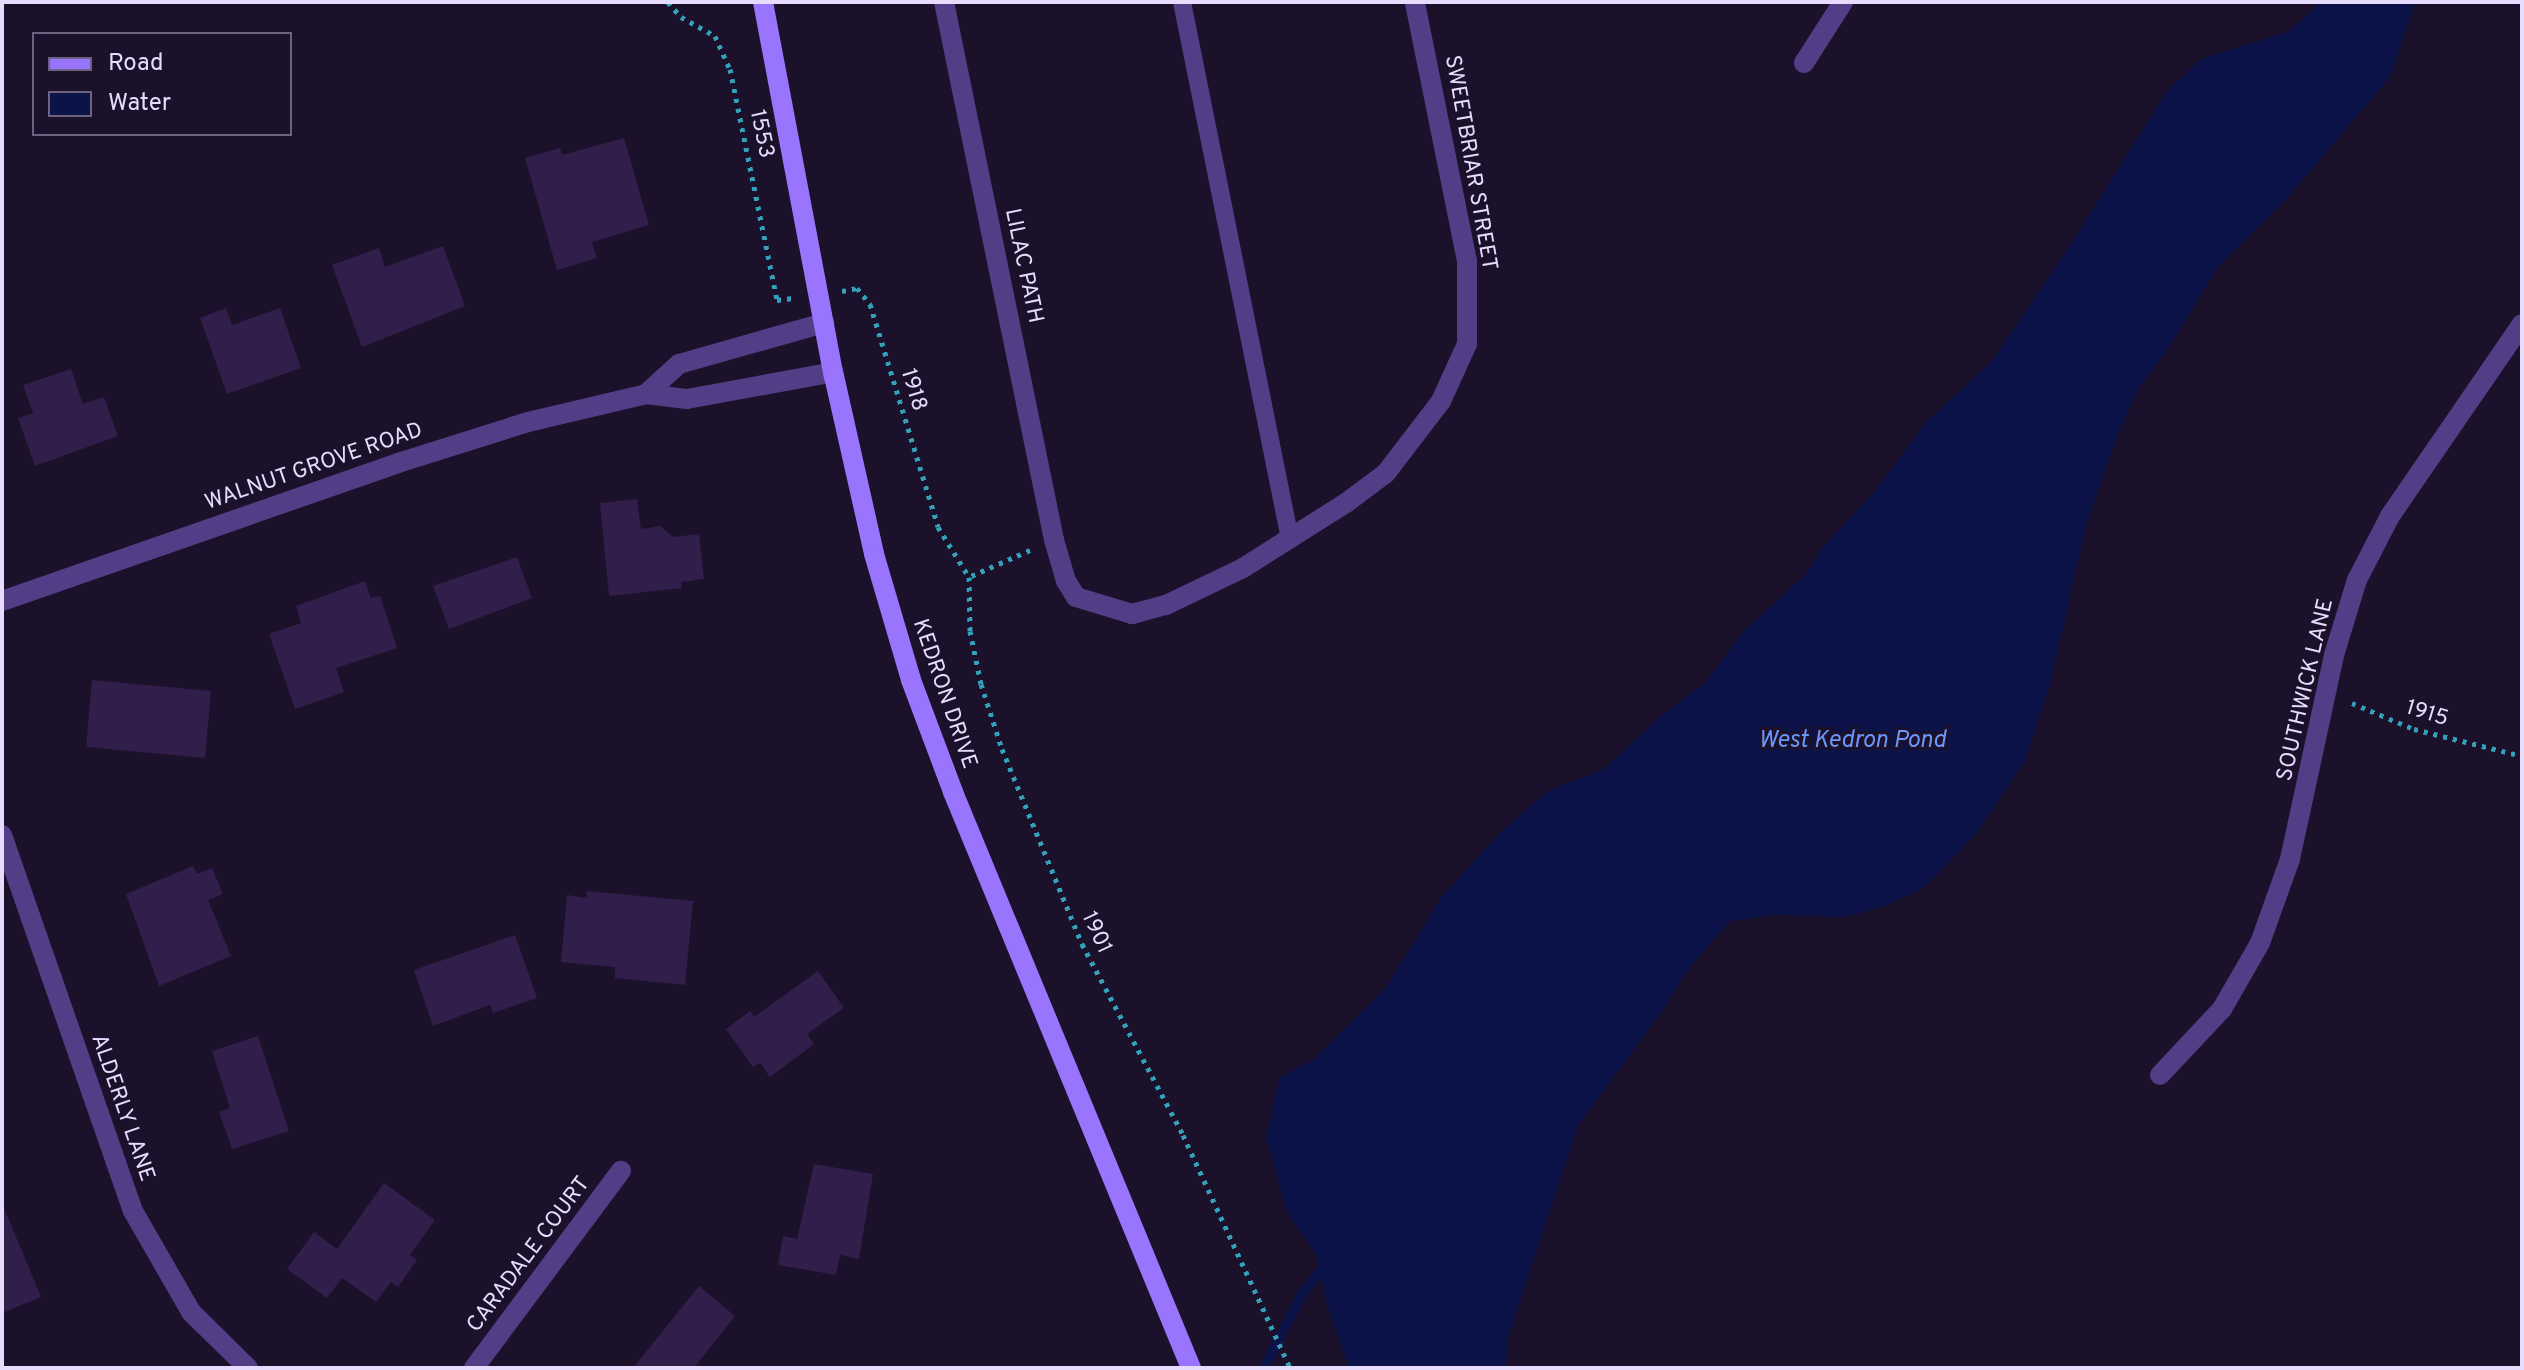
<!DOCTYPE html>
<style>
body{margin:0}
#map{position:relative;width:2524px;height:1370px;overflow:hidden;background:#1b112a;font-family:Overpass,sans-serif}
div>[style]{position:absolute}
.water>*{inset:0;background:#0c1348}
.stream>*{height:10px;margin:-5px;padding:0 5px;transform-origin:5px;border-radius:5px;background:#0c1348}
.building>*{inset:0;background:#321e4a}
.path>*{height:5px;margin-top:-2.5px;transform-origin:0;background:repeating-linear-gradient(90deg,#33a1ba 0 4px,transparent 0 10px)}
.lane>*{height:18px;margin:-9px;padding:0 9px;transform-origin:9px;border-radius:9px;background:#523e87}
.street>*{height:20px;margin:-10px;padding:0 10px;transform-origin:10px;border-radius:10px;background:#523e87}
.secondary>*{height:20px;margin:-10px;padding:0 10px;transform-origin:10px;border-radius:10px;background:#9974fc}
span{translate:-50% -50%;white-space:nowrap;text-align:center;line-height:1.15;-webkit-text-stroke:6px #1b112a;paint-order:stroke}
.street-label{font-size:22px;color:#e7dbfe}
.water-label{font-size:24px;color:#6b96fc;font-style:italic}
.frame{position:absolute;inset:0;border:4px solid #e7dbfe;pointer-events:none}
.legend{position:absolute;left:32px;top:32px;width:260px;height:104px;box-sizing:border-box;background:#1b112a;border:2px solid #6d627f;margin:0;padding:10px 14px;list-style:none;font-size:24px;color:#e7dbfe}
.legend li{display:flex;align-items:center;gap:16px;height:40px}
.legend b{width:40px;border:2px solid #6d627f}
</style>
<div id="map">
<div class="water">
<div style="clip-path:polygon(2321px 2px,2415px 2px,2390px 77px,2285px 201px,2218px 267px,2166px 352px,2140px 386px,2120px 429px,2087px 521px,2050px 685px,2025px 761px,1975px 835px,1924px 888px,1884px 906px,1847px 917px,1778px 915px,1730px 921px,1686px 972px,1661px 1013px,1579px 1124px,1508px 1338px,1506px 1368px,1349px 1368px,1325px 1298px,1317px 1256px,1287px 1212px,1266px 1137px,1280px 1077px,1313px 1060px,1385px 989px,1442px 896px,1502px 831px,1548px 791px,1604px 769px,1662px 715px,1706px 682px,1743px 632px,1807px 573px,1821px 549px,1877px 489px,1926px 422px,1991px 362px,2065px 253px,2167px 91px,2201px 59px,2288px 32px)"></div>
</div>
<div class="stream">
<div style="left:1264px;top:1368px;width:83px;rotate:-62.8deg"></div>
<div style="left:1302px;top:1294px;width:29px;rotate:-52deg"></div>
</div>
<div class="building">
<div style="clip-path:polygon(624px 138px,649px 225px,592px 242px,597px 258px,557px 270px,525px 158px,560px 148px,562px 155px)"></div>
<div style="clip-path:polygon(443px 246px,465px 306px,362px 347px,332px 265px,379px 248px,385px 267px)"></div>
<div style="clip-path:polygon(226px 308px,232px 325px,280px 308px,301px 368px,227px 394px,200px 318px)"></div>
<div style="clip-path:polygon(71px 369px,83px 404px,104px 397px,118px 436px,35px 466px,18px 418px,33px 413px,23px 385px)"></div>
<div style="clip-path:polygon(637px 499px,641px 529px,661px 526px,673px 537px,699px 534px,704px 579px,681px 582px,682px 588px,609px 596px,600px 503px)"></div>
<div style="clip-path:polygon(517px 557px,532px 598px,449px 629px,433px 586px)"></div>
<div style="clip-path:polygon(365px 581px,371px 598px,380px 596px,397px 648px,336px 668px,344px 692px,295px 709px,269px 634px,301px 623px,296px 606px)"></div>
<div style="clip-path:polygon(92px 680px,211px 691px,205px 758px,86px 747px)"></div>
<div style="clip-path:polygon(193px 866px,197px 874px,212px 868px,223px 894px,208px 900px,231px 956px,159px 986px,126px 894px)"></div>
<div style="clip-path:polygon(587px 891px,693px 901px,685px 985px,615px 978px,615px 967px,561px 962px,567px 895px,587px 898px)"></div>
<div style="clip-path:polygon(515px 935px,537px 998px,493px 1013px,490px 1005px,433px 1026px,414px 970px)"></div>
<div style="clip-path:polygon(818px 971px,844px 1008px,807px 1034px,814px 1044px,770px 1077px,760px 1063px,753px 1067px,726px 1029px,750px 1011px,754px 1017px)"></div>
<div style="clip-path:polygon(258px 1036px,289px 1131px,232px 1149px,219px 1112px,230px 1108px,212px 1051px)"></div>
<div style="clip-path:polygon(814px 1164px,873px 1174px,859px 1259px,840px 1255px,836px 1275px,778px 1265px,783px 1236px,797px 1239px)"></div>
<div style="clip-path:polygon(384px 1183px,435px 1220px,410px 1255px,417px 1260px,398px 1287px,391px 1282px,376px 1302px,342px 1278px,327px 1298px,287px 1269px,314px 1232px,337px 1249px)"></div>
<div style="clip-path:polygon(2px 1203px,41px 1297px,2px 1313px)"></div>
<div style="clip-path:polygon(699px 1286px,735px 1316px,694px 1368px,633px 1368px)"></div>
</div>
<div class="path">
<div style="left:668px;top:2px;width:20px;rotate:49deg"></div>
<div style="left:681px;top:17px;width:39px;rotate:29deg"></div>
<div style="left:715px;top:36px;width:36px;rotate:66deg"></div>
<div style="left:730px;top:69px;width:236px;rotate:78.5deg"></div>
<div style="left:777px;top:300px;width:16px;rotate:-7deg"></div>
<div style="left:842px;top:291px;width:15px;rotate:-11deg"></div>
<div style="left:857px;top:288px;width:21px;rotate:51deg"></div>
<div style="left:870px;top:304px;width:233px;rotate:73deg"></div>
<div style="left:938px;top:527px;width:59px;rotate:58.2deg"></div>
<div style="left:1030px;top:550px;width:67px;rotate:156.1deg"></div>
<div style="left:969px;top:577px;width:54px;rotate:88.9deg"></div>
<div style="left:970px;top:631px;width:54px;rotate:78.3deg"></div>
<div style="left:981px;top:684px;width:68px;rotate:72.1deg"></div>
<div style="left:1002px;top:749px;width:211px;rotate:67.7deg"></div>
<div style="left:1082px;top:944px;width:216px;rotate:62.1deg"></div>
<div style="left:1183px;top:1135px;width:256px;rotate:65.3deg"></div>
<div style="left:2352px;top:703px;width:67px;rotate:22.8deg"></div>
<div style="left:2414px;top:729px;width:111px;rotate:14deg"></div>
</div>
<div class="lane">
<div style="left:1182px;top:2px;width:548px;rotate:78.63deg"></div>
</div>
<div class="street">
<div style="left:944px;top:2px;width:549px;rotate:78.44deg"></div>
<div style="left:1054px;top:540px;width:43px;rotate:73.7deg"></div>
<div style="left:1066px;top:581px;width:19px;rotate:58deg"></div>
<div style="left:1076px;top:597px;width:59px;rotate:16.9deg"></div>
<div style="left:1132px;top:614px;width:35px;rotate:-15deg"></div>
<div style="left:1166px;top:605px;width:85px;rotate:-25.7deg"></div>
<div style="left:1243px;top:568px;width:122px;rotate:-32.3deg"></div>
<div style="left:1346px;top:503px;width:50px;rotate:-36.9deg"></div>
<div style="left:1386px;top:473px;width:91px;rotate:-52.6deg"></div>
<div style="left:1441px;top:401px;width:63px;rotate:-65.5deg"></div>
<div style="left:1467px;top:344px;width:83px;rotate:-90deg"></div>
<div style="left:1467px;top:261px;width:264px;rotate:-101.4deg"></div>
<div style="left:1804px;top:63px;width:72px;rotate:-57.4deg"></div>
<div style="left:646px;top:394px;width:45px;rotate:-42.3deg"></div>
<div style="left:679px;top:364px;width:151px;rotate:-15.8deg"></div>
<div style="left:2px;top:601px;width:419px;rotate:-19.2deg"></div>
<div style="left:398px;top:463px;width:136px;rotate:-17.5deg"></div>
<div style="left:528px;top:422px;width:121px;rotate:-13.3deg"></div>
<div style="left:646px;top:394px;width:41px;rotate:7deg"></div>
<div style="left:687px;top:399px;width:149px;rotate:-10.4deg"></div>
<div style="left:2px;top:835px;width:398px;rotate:70.8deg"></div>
<div style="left:133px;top:1211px;width:116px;rotate:60.1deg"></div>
<div style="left:191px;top:1312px;width:80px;rotate:44.5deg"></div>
<div style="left:2160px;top:1075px;width:91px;rotate:-46.8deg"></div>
<div style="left:2222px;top:1009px;width:76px;rotate:-60.1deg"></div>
<div style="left:2260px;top:943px;width:89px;rotate:-70.3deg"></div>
<div style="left:2290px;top:859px;width:209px;rotate:-77.8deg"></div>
<div style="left:2334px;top:655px;width:78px;rotate:-73deg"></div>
<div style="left:2357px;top:580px;width:72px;rotate:-62.7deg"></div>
<div style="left:2390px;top:516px;width:233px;rotate:-55.5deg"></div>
<div style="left:474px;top:1368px;width:246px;rotate:-53.3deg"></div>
</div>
<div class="secondary">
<div style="left:763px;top:2px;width:381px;rotate:79.3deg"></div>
<div style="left:834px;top:376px;width:182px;rotate:77.3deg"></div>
<div style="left:874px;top:554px;width:131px;rotate:73.6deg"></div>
<div style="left:911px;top:680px;width:120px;rotate:69.4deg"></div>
<div style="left:953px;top:792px;width:623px;rotate:67.55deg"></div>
</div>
<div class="street-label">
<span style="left:761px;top:134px;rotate:78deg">1553</span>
<span style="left:1470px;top:163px;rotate:80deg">SWEETBRIAR STREET</span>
<span style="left:1023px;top:266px;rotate:78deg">LILAC PATH</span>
<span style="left:913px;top:390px;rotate:73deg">1918</span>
<span style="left:314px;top:467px;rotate:-19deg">WALNUT GROVE ROAD</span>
<span style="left:2306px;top:690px;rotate:-77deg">SOUTHWICK LANE</span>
<span style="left:944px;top:694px;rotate:71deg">KEDRON DRIVE</span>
<span style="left:2427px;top:714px;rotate:17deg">1915</span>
<span style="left:1096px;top:933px;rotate:65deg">1901</span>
<span style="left:122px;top:1108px;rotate:71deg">ALDERLY LANE</span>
<span style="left:529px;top:1255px;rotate:-53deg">CARADALE COURT</span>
</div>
<div class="water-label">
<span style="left:1852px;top:742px">West Kedron Pond</span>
</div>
<div class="frame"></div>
<ul class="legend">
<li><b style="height:10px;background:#9974fc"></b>Road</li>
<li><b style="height:22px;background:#0c1348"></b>Water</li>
</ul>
</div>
